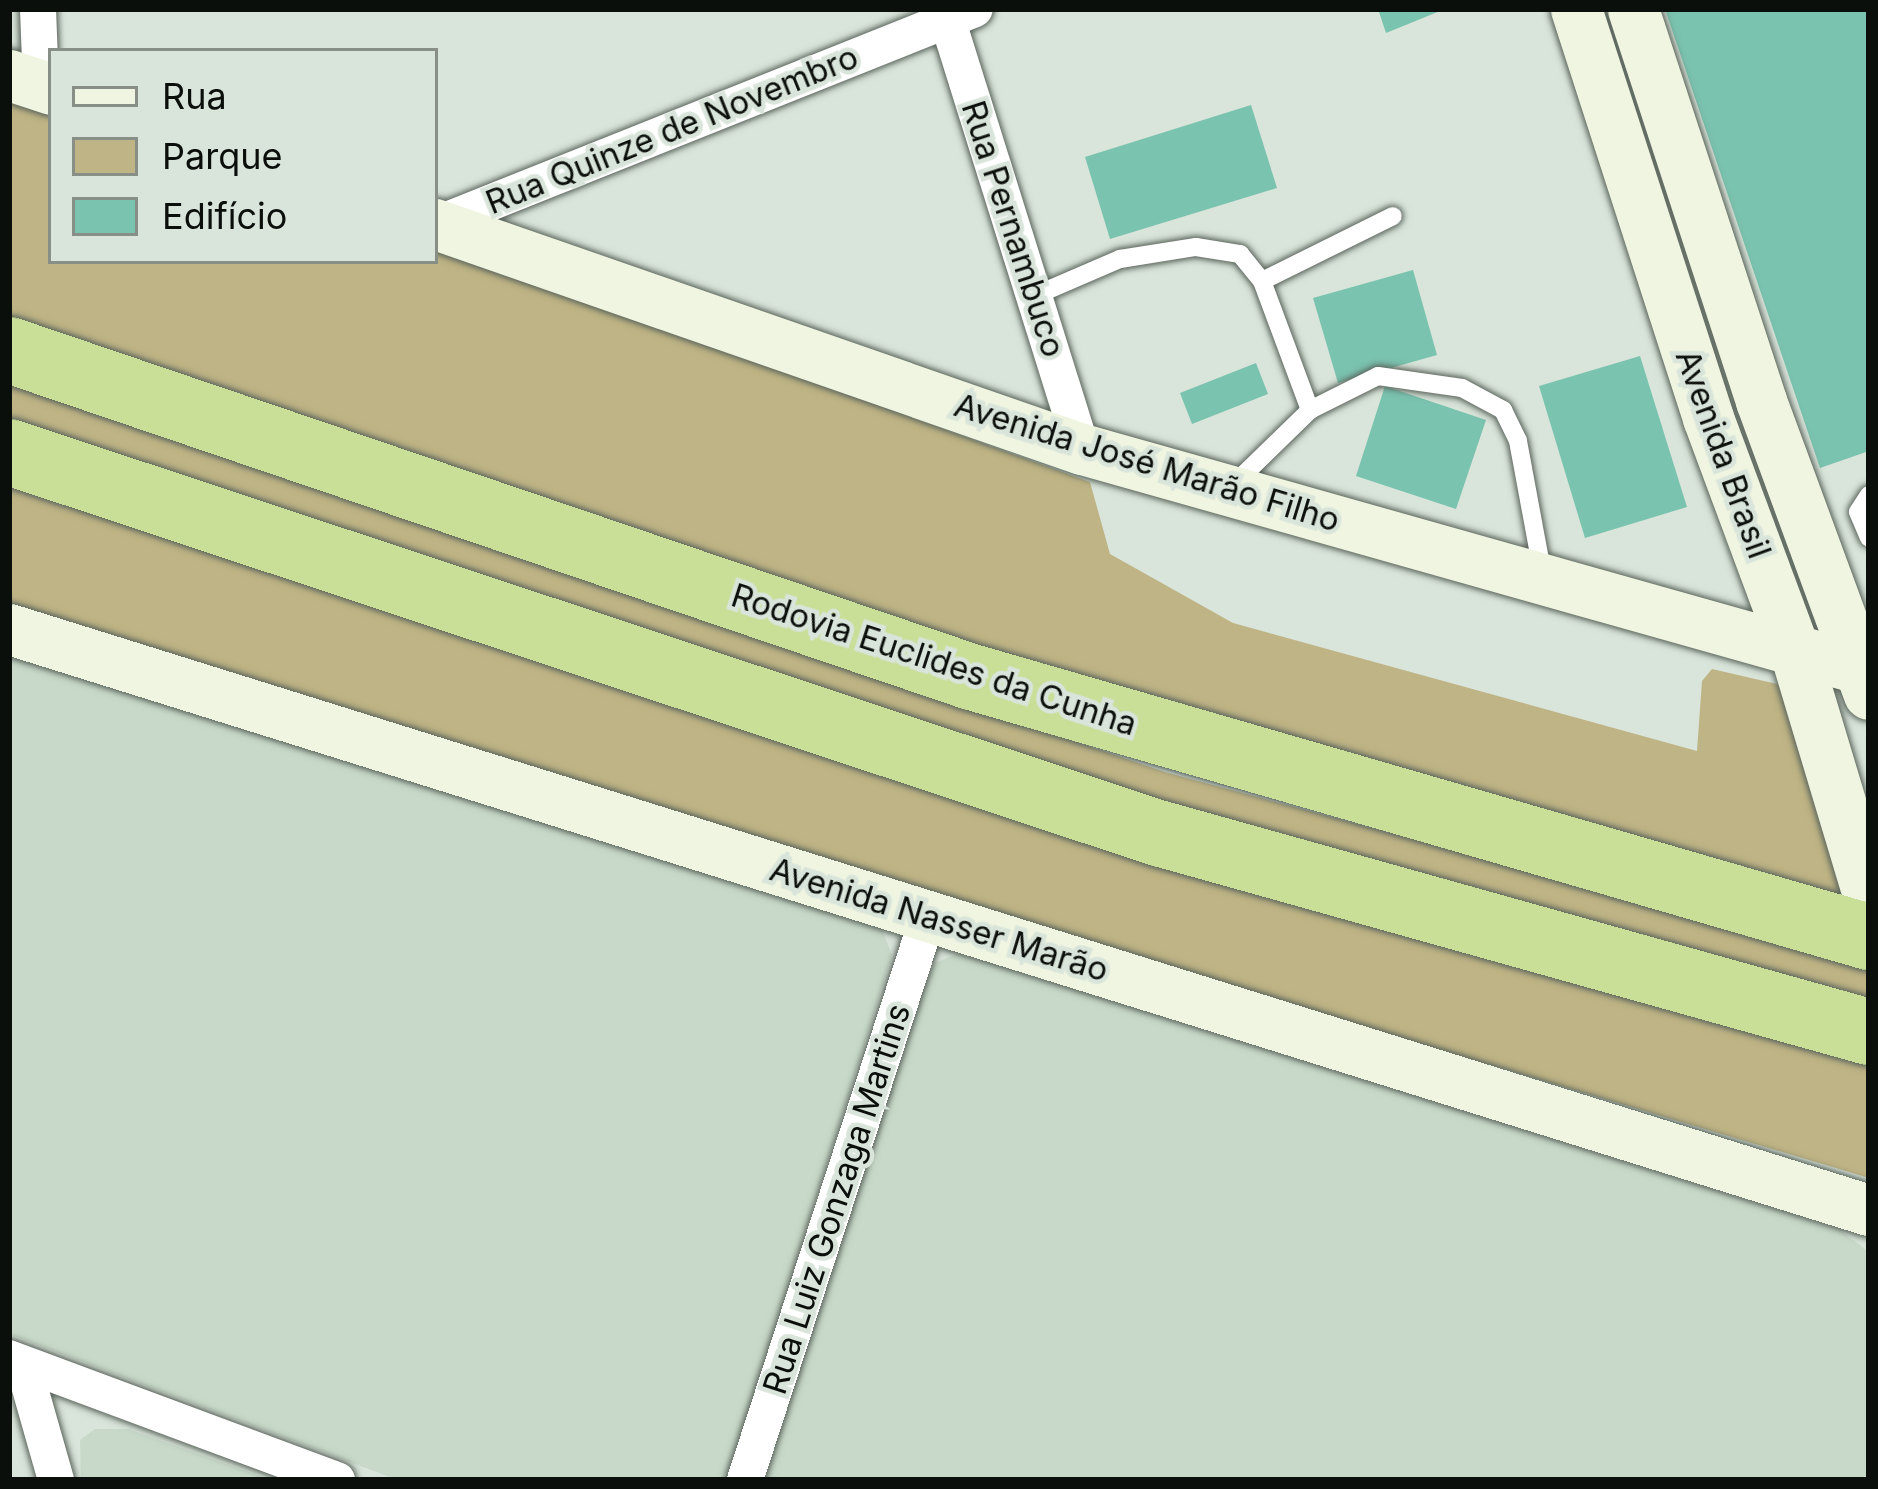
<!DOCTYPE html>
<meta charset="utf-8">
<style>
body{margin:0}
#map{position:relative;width:1878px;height:1489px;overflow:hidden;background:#d9e4da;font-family:Inter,sans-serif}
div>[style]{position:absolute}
.built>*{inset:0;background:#c8d9c9}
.green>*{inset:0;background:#bfb485}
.building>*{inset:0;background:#7ac3af}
.roads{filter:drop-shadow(0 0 3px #5a645b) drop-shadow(0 0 3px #5a645b)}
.service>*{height:18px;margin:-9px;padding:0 9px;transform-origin:9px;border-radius:9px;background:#fff}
.minor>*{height:36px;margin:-18px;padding:0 18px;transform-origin:18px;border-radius:18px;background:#fff}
.secondary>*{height:51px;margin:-25.5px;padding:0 25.5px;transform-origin:25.5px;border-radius:25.5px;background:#eff5e0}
.motorway>*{height:66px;margin:-33px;padding:0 33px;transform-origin:33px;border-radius:33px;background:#c9de97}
span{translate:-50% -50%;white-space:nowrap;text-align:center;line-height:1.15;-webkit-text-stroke:9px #d9e4da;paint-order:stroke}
.street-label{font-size:33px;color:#0b0f0b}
.frame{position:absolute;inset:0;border:12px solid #0b0f0b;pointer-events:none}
.legend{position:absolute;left:48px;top:48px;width:390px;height:216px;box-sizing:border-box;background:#d9e4da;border:3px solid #878f87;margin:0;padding:15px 21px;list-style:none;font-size:36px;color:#0b0f0b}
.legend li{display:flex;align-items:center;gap:24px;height:60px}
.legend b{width:60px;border:3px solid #878f87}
</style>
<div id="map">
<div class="built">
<div style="clip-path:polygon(9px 646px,880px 925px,892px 955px,728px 1480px,398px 1480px,9px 1334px)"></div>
<div style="clip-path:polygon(959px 953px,1839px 1229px,1869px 1252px,1869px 1480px,758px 1480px,924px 986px,935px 963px)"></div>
<div style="clip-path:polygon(95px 1429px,128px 1429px,271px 1480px,81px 1480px,80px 1440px)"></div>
</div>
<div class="green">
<div style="clip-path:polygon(9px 98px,51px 113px,51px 261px,435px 261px,435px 245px,1090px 482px,1110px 554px,1233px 623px,1697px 751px,1702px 681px,1712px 669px,1777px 684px,1792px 699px,1851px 905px,974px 650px,9px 323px)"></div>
<div style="clip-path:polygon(9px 381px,1165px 772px,1868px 962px,1869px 1014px,1161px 819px,9px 433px)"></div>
<div style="clip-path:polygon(9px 472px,1869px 1050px,1869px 1178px,918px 894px,9px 605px)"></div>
</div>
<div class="building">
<div style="clip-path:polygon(1378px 9px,1445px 9px,1386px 33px)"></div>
<div style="clip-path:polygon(1665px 9px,1869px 9px,1869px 451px,1820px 468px)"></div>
<div style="clip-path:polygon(1251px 105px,1277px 188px,1110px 239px,1085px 157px)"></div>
<div style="clip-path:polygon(1413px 270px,1437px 355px,1338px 383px,1313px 298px)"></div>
<div style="clip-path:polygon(1640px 356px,1687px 507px,1585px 538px,1539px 386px)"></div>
<div style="clip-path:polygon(1256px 363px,1268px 394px,1192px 424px,1180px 393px)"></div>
<div style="clip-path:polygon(1385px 386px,1486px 420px,1456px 509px,1356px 476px)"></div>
</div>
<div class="roads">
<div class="service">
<div style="left:1262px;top:281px;width:146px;rotate:-26.4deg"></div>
<div style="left:1034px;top:296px;width:94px;rotate:-23.3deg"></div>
<div style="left:1120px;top:259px;width:77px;rotate:-9deg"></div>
<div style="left:1196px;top:247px;width:45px;rotate:9deg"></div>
<div style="left:1240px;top:254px;width:35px;rotate:51deg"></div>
<div style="left:1262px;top:281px;width:138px;rotate:69.6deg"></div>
<div style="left:1233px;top:485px;width:107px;rotate:-44.2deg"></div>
<div style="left:1310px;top:410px;width:76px;rotate:-26.6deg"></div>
<div style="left:1378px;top:376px;width:85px;rotate:8.1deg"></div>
<div style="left:1462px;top:388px;width:47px;rotate:28.2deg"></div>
<div style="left:1503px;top:410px;width:34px;rotate:64deg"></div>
<div style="left:1518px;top:441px;width:132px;rotate:79.5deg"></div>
<div style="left:1869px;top:495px;width:20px;rotate:123deg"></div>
<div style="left:1858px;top:512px;width:28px;rotate:67deg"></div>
</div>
<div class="minor">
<div style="left:38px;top:9px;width:77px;rotate:87.8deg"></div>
<div style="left:944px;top:9px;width:461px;rotate:72.6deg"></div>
<div style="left:437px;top:224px;width:579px;rotate:-21.78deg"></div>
<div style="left:9px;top:1358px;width:350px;rotate:20.4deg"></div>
<div style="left:23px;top:1364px;width:121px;rotate:74.1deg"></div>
<div style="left:745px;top:1480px;width:592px;rotate:-71.99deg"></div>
</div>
<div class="secondary">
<div style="left:1576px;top:9px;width:430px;rotate:72.1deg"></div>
<div style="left:1708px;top:418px;width:253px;rotate:69.6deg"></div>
<div style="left:1796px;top:655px;width:255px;rotate:73.3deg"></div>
<div style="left:1633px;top:9px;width:412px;rotate:71.9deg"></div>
<div style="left:1761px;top:401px;width:312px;rotate:69.8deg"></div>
<div style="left:9px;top:75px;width:44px;rotate:18.4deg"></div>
<div style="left:435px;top:224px;width:685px;rotate:19.18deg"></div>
<div style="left:1082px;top:449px;width:818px;rotate:15.75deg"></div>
<div style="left:9px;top:629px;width:1949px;rotate:17.35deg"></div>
</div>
<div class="motorway">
<div style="left:9px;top:350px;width:1013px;rotate:18.77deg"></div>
<div style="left:968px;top:676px;width:938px;rotate:16.16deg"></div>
<div style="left:9px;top:452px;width:1211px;rotate:18.35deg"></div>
<div style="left:1158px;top:833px;width:738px;rotate:15.64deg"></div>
</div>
</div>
<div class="street-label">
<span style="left:672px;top:130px;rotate:-22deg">Rua Quinze de Novembro</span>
<span style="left:1013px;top:229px;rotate:72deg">Rua Pernambuco</span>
<span style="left:1723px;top:454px;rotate:70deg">Avenida Brasil</span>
<span style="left:1147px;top:463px;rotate:17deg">Avenida José Marão Filho</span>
<span style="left:934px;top:660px;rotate:18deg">Rodovia Euclides da Cunha</span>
<span style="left:939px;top:920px;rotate:17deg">Avenida Nasser Marão</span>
<span style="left:837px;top:1199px;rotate:-72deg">Rua Luiz Gonzaga Martins</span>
</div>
<div class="frame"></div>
<ul class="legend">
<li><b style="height:15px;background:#eff5e0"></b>Rua</li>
<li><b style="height:33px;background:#bfb485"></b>Parque</li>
<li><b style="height:33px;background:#7ac3af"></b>Edifício</li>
</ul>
</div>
